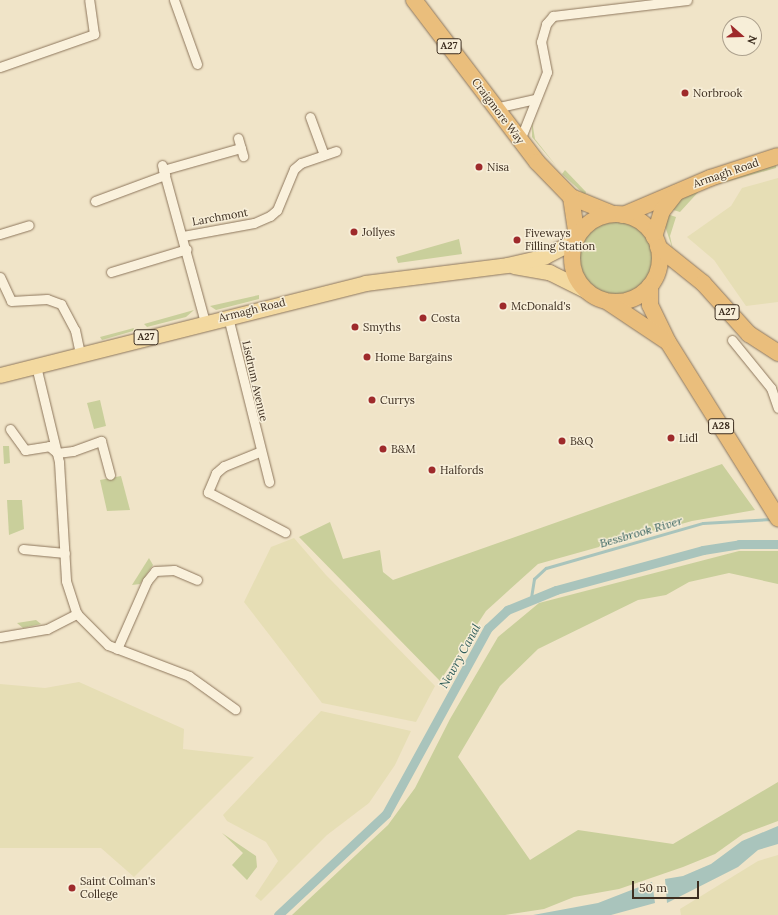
<!DOCTYPE html>
<style>
body{margin:0}
#map{position:relative;width:778px;height:915px;overflow:hidden;background:#f0e4c8;font-family:Lora,serif}
div>[style]{position:absolute}
.farmland>*{inset:0;background:#e6deb5}
.green>*{inset:0;background:#c9cf9b}
.round{border-radius:50%}
.water>*{inset:0;background:#a9c4bc}
.stream>*{height:2.5px;margin:-1.25px;padding:0 1.25px;transform-origin:1.25px;border-radius:1.25px;background:#a9c4bc}
.canal>*{height:9px;margin:-4.5px;padding:0 4.5px;transform-origin:4.5px;border-radius:4.5px;background:#a9c4bc}
.roads{filter:drop-shadow(0 0 1px #8d765c) drop-shadow(0 0 1px #8d765c)}
.minor>*{height:9px;margin:-4.5px;padding:0 4.5px;transform-origin:4.5px;border-radius:4.5px;background:#faf1dc}
.primary>*{height:15px;margin:-7.5px;padding:0 7.5px;transform-origin:7.5px;border-radius:7.5px;background:#f3d9a0}
.trunk>*{height:16px;margin:-8px;padding:0 8px;transform-origin:8px;border-radius:8px;background:#eabe7c}
.trunk>.ring{margin:-8px;padding:0;box-sizing:content-box;background:none;border:16px solid #eabe7c;border-radius:50%}
.dots>*{width:11px;height:11px;translate:-50% -50%;box-sizing:border-box;border:2px solid #f7eed8;border-radius:50%}
span{translate:-50% -50%;white-space:nowrap;text-align:center;line-height:1.15;-webkit-text-stroke:3px #f7eed8;paint-order:stroke}
.shield-label span{padding:1px 3px;background:#f7eed8;border:1px solid;border-radius:3px;-webkit-text-stroke-width:0}
.shield-label{font-size:10px;color:#3d2e20;font-weight:700}
.poi-label{font-size:11px;color:#3d2e20}
.left{translate:0 -50%;text-align:left}
.street-label{font-size:11px;color:#3d2e20}
.water-label{font-size:12px;color:#2f5d5a;font-style:italic}
.north{position:absolute;left:722px;top:16px;width:40px;height:40px;box-sizing:border-box;background:#f7eed8;border:1px solid #ada18e;border-radius:50%;rotate:110deg;font-size:11px;font-weight:700;line-height:16px;text-align:center;color:#3d2e20}
.north::after{content:'';display:block;margin:auto;width:14px;height:18px;background:#9e2a2b;clip-path:polygon(50% 0,100% 100%,50% 72%,0 100%)}
.scale{position:absolute;left:632px;top:881px;width:67px;height:18px;box-sizing:border-box;border:2px solid #3d2e20;border-top:0;padding-left:5px;font-size:12px;line-height:14px;white-space:nowrap;color:#3d2e20;-webkit-text-stroke:3px #f7eed8;paint-order:stroke}
</style>
<div id="map">
<div class="farmland">
<div style="clip-path:polygon(778px 178px,778px 302px,746px 306px,714px 260px,687px 237px,731px 206px,742px 188px)"></div>
<div style="clip-path:polygon(294px 538px,326px 575px,435px 686px,416px 722px,322px 703px,244px 602px,271px 547px)"></div>
<div style="clip-path:polygon(79px 682px,184px 729px,183px 749px,254px 757px,134px 877px,101px 848px,0 848px,0 684px,45px 688px)"></div>
<div style="clip-path:polygon(321px 711px,411px 731px,395px 765px,369px 803px,327px 835px,261px 901px,255px 896px,278px 861px,266px 842px,227px 821px,223px 815px)"></div>
<div style="clip-path:polygon(778px 855px,778px 915px,681px 915px,680px 909px,758px 861px)"></div>
</div>
<div class="green">
<div style="clip-path:polygon(532px 121px,535px 139px,557px 167px,532px 137px)"></div>
<div style="clip-path:polygon(776px 165px,776px 168px,701px 189px,680px 212px,670px 209px,687px 193px)"></div>
<div style="clip-path:polygon(565px 170px,586px 192px,585px 195px,562px 174px)"></div>
<div style="clip-path:polygon(667px 214px,676px 217px,670px 236px,673px 250px,665px 226px)"></div>
<div class="round" style="left:580px;top:221px;width:74px;height:74px"></div>
<div style="clip-path:polygon(459px 239px,462px 254px,398px 263px,396px 257px)"></div>
<div style="clip-path:polygon(259px 295px,259px 299px,216px 310px,210px 306px)"></div>
<div style="clip-path:polygon(194px 310px,186px 317px,147px 327px,144px 324px)"></div>
<div style="clip-path:polygon(134px 328px,133px 331px,102px 340px,100px 337px)"></div>
<div style="clip-path:polygon(100px 400px,106px 426px,94px 429px,87px 403px)"></div>
<div style="clip-path:polygon(3px 446px,9px 446px,10px 463px,4px 464px)"></div>
<div style="clip-path:polygon(722px 464px,755px 510px,692px 521px,538px 564px,486px 611px,440px 681px,299px 537px,330px 522px,343px 559px,380px 550px,383px 572px,393px 580px)"></div>
<div style="clip-path:polygon(121px 476px,130px 510px,107px 511px,100px 480px)"></div>
<div style="clip-path:polygon(7px 500px,22px 500px,24px 529px,9px 535px)"></div>
<div style="clip-path:polygon(739px 551px,778px 551px,778px 584px,729px 573px,689px 582px,666px 595px,638px 600px,538px 649px,500px 686px,458px 757px,530px 860px,578px 830px,673px 844px,778px 782px,778px 821px,743px 834px,715px 854px,683px 867px,619px 889px,574px 897px,544px 909px,505px 915px,292px 915px,388px 825px,415px 788px,450px 719px,498px 637px,539px 603px)"></div>
<div style="clip-path:polygon(149px 558px,153px 565px,140px 584px,132px 585px)"></div>
<div style="clip-path:polygon(36px 620px,41px 624px,23px 628px,17px 623px)"></div>
<div style="clip-path:polygon(222px 833px,256px 856px,257px 867px,247px 880px,232px 865px,243px 853px)"></div>
</div>
<div class="water">
<div style="clip-path:polygon(778px 826px,778px 844px,758px 850px,738px 867px,667px 903px,665px 879px,683px 876px,711px 864px,742px 841px)"></div>
<div style="clip-path:polygon(652px 882px,655px 903px,611px 915px,533px 915px,598px 903px)"></div>
</div>
<div class="stream">
<div style="left:531px;top:598px;width:19px;rotate:-81deg"></div>
<div style="left:534px;top:579px;width:16px;rotate:-43deg"></div>
<div style="left:546px;top:568px;width:163px;rotate:-16deg"></div>
<div style="left:703px;top:523px;width:69px;rotate:-3.3deg"></div>
</div>
<div class="canal">
<div style="left:278px;top:915px;width:148px;rotate:-43.1deg"></div>
<div style="left:386px;top:814px;width:212px;rotate:-61.3deg"></div>
<div style="left:488px;top:628px;width:26px;rotate:-43deg"></div>
<div style="left:507px;top:610px;width:53px;rotate:-22.2deg"></div>
<div style="left:556px;top:590px;width:152px;rotate:-15.2deg"></div>
<div style="left:703px;top:550px;width:36px;rotate:-9deg"></div>
<div style="left:739px;top:544px;width:39px"></div>
</div>
<div class="roads">
<div class="minor">
<div style="left:174px;top:0;width:68px;rotate:70.2deg"></div>
<div style="left:0;top:67px;width:100px;rotate:-19.3deg"></div>
<div style="left:94px;top:34px;width:34px;rotate:-98deg"></div>
<div style="left:495px;top:108px;width:41px;rotate:-12.7deg"></div>
<div style="left:310px;top:117px;width:40px;rotate:69.8deg"></div>
<div style="left:238px;top:138px;width:19px;rotate:74deg"></div>
<div style="left:520px;top:140px;width:73px;rotate:-68.3deg"></div>
<div style="left:547px;top:72px;width:31px;rotate:-101deg"></div>
<div style="left:541px;top:42px;width:19px;rotate:-74deg"></div>
<div style="left:546px;top:24px;width:11px;rotate:-49deg"></div>
<div style="left:553px;top:16px;width:135px;rotate:-6.8deg"></div>
<div style="left:162px;top:165px;width:163px;rotate:74.7deg"></div>
<div style="left:163px;top:170px;width:81px;rotate:-15.8deg"></div>
<div style="left:95px;top:201px;width:75px;rotate:-20.4deg"></div>
<div style="left:0;top:234px;width:30px;rotate:-17deg"></div>
<div style="left:183px;top:236px;width:72px;rotate:-10.4deg"></div>
<div style="left:254px;top:223px;width:17px;rotate:-24deg"></div>
<div style="left:270px;top:216px;width:9px;rotate:-41deg"></div>
<div style="left:277px;top:210px;width:44px;rotate:-67.5deg"></div>
<div style="left:294px;top:169px;width:9px;rotate:-41deg"></div>
<div style="left:301px;top:163px;width:37px;rotate:-19deg"></div>
<div style="left:111px;top:272px;width:79px;rotate:-16.8deg"></div>
<div style="left:0;top:277px;width:26px;rotate:65deg"></div>
<div style="left:11px;top:301px;width:36px;rotate:-3deg"></div>
<div style="left:47px;top:299px;width:15px;rotate:20deg"></div>
<div style="left:61px;top:304px;width:30px;rotate:62deg"></div>
<div style="left:75px;top:330px;width:25px;rotate:78deg"></div>
<div style="left:228px;top:317px;width:170px;rotate:76deg"></div>
<div style="left:732px;top:340px;width:62px;rotate:50.9deg"></div>
<div style="left:771px;top:388px;width:21px;rotate:71deg"></div>
<div style="left:36px;top:366px;width:99px;rotate:76.5deg"></div>
<div style="left:59px;top:462px;width:119px;rotate:86.6deg"></div>
<div style="left:66px;top:581px;width:35px;rotate:72deg"></div>
<div style="left:77px;top:614px;width:44px;rotate:45deg"></div>
<div style="left:108px;top:645px;width:87px;rotate:20.9deg"></div>
<div style="left:189px;top:676px;width:57px;rotate:35.7deg"></div>
<div style="left:10px;top:429px;width:26px;rotate:54deg"></div>
<div style="left:25px;top:450px;width:24px;rotate:-9deg"></div>
<div style="left:49px;top:446px;width:11px;rotate:41deg"></div>
<div style="left:57px;top:453px;width:16px;rotate:-7deg"></div>
<div style="left:73px;top:451px;width:30px;rotate:-20deg"></div>
<div style="left:101px;top:441px;width:35px;rotate:75deg"></div>
<div style="left:259px;top:452px;width:38px;rotate:158deg"></div>
<div style="left:224px;top:466px;width:11px;rotate:139deg"></div>
<div style="left:216px;top:473px;width:21px;rotate:113deg"></div>
<div style="left:208px;top:492px;width:87px;rotate:27.5deg"></div>
<div style="left:23px;top:549px;width:42px;rotate:5.4deg"></div>
<div style="left:0;top:637px;width:48px;rotate:-9.7deg"></div>
<div style="left:47px;top:629px;width:34px;rotate:-27deg"></div>
<div style="left:117px;top:649px;width:74px;rotate:-66.2deg"></div>
<div style="left:147px;top:581px;width:13px;rotate:-51deg"></div>
<div style="left:155px;top:571px;width:19px;rotate:-3deg"></div>
<div style="left:174px;top:570px;width:25px;rotate:23deg"></div>
</div>
<div class="primary">
<div style="left:514px;top:266px;width:36px;rotate:10deg"></div>
<div style="left:549px;top:272px;width:42px;rotate:26.6deg"></div>
<div style="left:0;top:375px;width:376px;rotate:-14.1deg"></div>
<div style="left:365px;top:283px;width:143px;rotate:-7.2deg"></div>
<div style="left:507px;top:265px;width:39px;rotate:-13deg"></div>
<div style="left:545px;top:256px;width:34px;rotate:-27deg"></div>
</div>
<div class="trunk">
<div style="left:414px;top:0;width:203px;rotate:52.8deg"></div>
<div style="left:537px;top:162px;width:49px;rotate:45.8deg"></div>
<div style="left:571px;top:197px;width:45px;rotate:22deg"></div>
<div style="left:571px;top:197px;width:40px;rotate:81.5deg"></div>
<div class="ring" style="left:572px;top:214px;width:72px;height:72px"></div>
<div style="left:623px;top:215px;width:95px;rotate:-23deg"></div>
<div style="left:710px;top:178px;width:71px;rotate:-17.9deg"></div>
<div style="left:654px;top:237px;width:27px;rotate:-73deg"></div>
<div style="left:662px;top:211px;width:23px;rotate:-52deg"></div>
<div style="left:658px;top:247px;width:58px;rotate:38.7deg"></div>
<div style="left:703px;top:283px;width:69px;rotate:48deg"></div>
<div style="left:749px;top:334px;width:35px;rotate:33deg"></div>
<div style="left:650px;top:286px;width:19px;rotate:90deg"></div>
<div style="left:650px;top:305px;width:41px;rotate:64.1deg"></div>
<div style="left:668px;top:342px;width:208px;rotate:58deg"></div>
<div style="left:608px;top:302px;width:69px;rotate:33.7deg"></div>
</div>
</div>
<div class="dots">
<div style="left:685px;top:93px;background:#9e2a2b"></div>
<div style="left:479px;top:167px;background:#9e2a2b"></div>
<div style="left:354px;top:232px;background:#9e2a2b"></div>
<div style="left:517px;top:240px;background:#9e2a2b"></div>
<div style="left:503px;top:306px;background:#9e2a2b"></div>
<div style="left:423px;top:318px;background:#9e2a2b"></div>
<div style="left:355px;top:327px;background:#9e2a2b"></div>
<div style="left:367px;top:357px;background:#9e2a2b"></div>
<div style="left:372px;top:400px;background:#9e2a2b"></div>
<div style="left:671px;top:438px;background:#9e2a2b"></div>
<div style="left:562px;top:441px;background:#9e2a2b"></div>
<div style="left:383px;top:449px;background:#9e2a2b"></div>
<div style="left:432px;top:470px;background:#9e2a2b"></div>
<div style="left:72px;top:888px;background:#9e2a2b"></div>
</div>
<div class="shield-label">
<span style="left:449px;top:46px">A27</span>
<span style="left:727px;top:312px">A27</span>
<span style="left:146px;top:337px">A27</span>
<span style="left:721px;top:426px">A28</span>
</div>
<div class="poi-label">
<span class="left" style="left:693px;top:93px">Norbrook</span>
<span class="left" style="left:487px;top:167px">Nisa</span>
<span class="left" style="left:362px;top:232px">Jollyes</span>
<span class="left" style="left:525px;top:240px">Fiveways<br>Filling Station</span>
<span class="left" style="left:511px;top:306px">McDonald's</span>
<span class="left" style="left:431px;top:318px">Costa</span>
<span class="left" style="left:363px;top:327px">Smyths</span>
<span class="left" style="left:375px;top:357px">Home Bargains</span>
<span class="left" style="left:380px;top:400px">Currys</span>
<span class="left" style="left:679px;top:438px">Lidl</span>
<span class="left" style="left:570px;top:441px">B&amp;Q</span>
<span class="left" style="left:391px;top:449px">B&amp;M</span>
<span class="left" style="left:440px;top:470px">Halfords</span>
<span class="left" style="left:80px;top:888px">Saint Colman's<br>College</span>
</div>
<div class="street-label">
<span style="left:498px;top:111px;rotate:53deg">Craigmore Way</span>
<span style="left:726px;top:173px;rotate:-19deg">Armagh Road</span>
<span style="left:220px;top:217px;rotate:-10deg">Larchmont</span>
<span style="left:252px;top:310px;rotate:-14deg">Armagh Road</span>
<span style="left:255px;top:381px;rotate:77deg">Lisdrum Avenue</span>
</div>
<div class="water-label">
<span style="left:641px;top:532px;rotate:-16deg">Bessbrook River</span>
<span style="left:460px;top:656px;rotate:-61deg">Newry Canal</span>
</div>
<div class="north">N</div>
<div class="scale">50 m</div>
</div>
